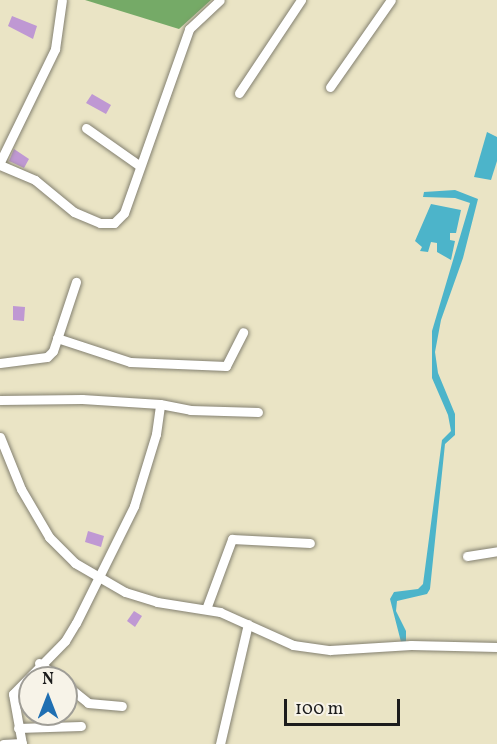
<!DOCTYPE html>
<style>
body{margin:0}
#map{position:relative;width:497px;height:744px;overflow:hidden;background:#eae4c5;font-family:Vollkorn,serif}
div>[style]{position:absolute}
.forest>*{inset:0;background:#75aa67}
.water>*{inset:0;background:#4cb4ca}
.building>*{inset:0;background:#bf98d3}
.roads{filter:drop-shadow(0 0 2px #838070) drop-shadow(0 0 2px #838070)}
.minor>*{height:9px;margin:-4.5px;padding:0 4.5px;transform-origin:4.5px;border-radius:4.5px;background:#fff}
span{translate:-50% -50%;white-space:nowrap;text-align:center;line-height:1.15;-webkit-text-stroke:6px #f7f3e8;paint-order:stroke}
.north{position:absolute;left:18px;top:666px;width:60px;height:60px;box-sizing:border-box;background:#f7f3e8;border:2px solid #9f9d96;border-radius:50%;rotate:0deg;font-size:16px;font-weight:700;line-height:24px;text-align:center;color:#1c1c1c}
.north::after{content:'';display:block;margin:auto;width:21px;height:27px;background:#1f6fb2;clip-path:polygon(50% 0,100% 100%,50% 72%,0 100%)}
.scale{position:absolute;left:284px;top:699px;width:116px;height:27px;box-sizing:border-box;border:3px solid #1c1c1c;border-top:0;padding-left:8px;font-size:18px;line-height:21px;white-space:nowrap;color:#1c1c1c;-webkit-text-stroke:4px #f7f3e8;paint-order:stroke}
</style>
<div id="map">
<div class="forest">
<div style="clip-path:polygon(85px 0,211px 0,179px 29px)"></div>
</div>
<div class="water">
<div style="clip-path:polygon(487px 132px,497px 137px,497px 161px,491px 180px,474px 177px)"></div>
<div style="clip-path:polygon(455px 190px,478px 199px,463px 258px,441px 320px,435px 352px,438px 373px,455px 414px,455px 435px,445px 444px,430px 589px,427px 594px,397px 601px,396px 611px,406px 631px,406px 642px,401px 642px,390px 599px,394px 592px,418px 589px,423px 584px,442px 440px,451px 431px,448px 415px,432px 378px,432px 331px,470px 203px,455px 198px,423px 197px,424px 192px)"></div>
<div style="clip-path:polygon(431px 204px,461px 210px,456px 233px,450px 233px,450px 240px,455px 241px,451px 260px,437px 252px,437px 243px,431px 242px,428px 252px,420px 251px,422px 247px,415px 241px)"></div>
</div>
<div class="building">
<div style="clip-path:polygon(12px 16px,37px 26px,33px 39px,8px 26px)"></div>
<div style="clip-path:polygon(92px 94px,111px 105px,106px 114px,86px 103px)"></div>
<div style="clip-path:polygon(14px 149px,29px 159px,24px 168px,9px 161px)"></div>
<div style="clip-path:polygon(13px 306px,25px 307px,24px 321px,13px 320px)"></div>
<div style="clip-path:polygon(88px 531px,104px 536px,101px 547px,85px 542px)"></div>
<div style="clip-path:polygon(134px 611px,142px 616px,135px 627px,127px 621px)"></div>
</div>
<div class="roads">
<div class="minor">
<div style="left:330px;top:87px;width:106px;rotate:-55deg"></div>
<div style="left:239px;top:93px;width:112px;rotate:-56.3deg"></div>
<div style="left:86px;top:128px;width:66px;rotate:35.1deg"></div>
<div style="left:0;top:162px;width:126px;rotate:-64deg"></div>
<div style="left:55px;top:49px;width:49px;rotate:-81.9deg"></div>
<div style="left:0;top:165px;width:38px;rotate:23deg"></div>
<div style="left:35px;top:180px;width:50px;rotate:39.4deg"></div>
<div style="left:74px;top:212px;width:28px;rotate:23deg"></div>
<div style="left:100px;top:223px;width:14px"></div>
<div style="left:114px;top:223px;width:14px;rotate:-45deg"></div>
<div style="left:124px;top:213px;width:195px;rotate:-70.5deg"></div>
<div style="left:189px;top:29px;width:42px;rotate:-43.1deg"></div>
<div style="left:57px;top:338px;width:77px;rotate:18.2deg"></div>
<div style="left:130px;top:362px;width:96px;rotate:2.4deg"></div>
<div style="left:226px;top:366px;width:38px;rotate:-63deg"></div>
<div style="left:0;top:363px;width:47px;rotate:-7.3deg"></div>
<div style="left:47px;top:357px;width:8px;rotate:-45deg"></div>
<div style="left:53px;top:351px;width:73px;rotate:-71.6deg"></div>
<div style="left:0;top:400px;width:82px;rotate:-0.7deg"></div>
<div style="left:82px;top:399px;width:78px;rotate:3.7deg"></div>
<div style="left:160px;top:404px;width:31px;rotate:11deg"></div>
<div style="left:190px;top:410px;width:68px;rotate:1.7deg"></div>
<div style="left:0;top:437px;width:56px;rotate:68deg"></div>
<div style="left:21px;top:489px;width:56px;rotate:59.7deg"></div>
<div style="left:49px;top:537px;width:37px;rotate:45deg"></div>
<div style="left:75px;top:563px;width:58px;rotate:30.1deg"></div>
<div style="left:125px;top:592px;width:34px;rotate:17deg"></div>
<div style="left:157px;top:602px;width:64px;rotate:9deg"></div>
<div style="left:220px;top:612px;width:80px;rotate:24.3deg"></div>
<div style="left:293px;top:645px;width:37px;rotate:8deg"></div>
<div style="left:330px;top:650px;width:81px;rotate:-3.5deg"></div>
<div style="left:411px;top:645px;width:86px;rotate:1.3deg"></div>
<div style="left:467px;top:556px;width:30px;rotate:-9deg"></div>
<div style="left:206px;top:609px;width:75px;rotate:-69.6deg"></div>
<div style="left:232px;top:539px;width:78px;rotate:2.9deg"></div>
<div style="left:39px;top:663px;width:24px;rotate:38deg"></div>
<div style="left:66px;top:685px;width:28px;rotate:39deg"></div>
<div style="left:88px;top:703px;width:34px;rotate:5deg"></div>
<div style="left:18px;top:728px;width:63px;rotate:-1.8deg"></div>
<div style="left:3px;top:744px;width:19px;rotate:-3deg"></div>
<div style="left:22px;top:744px;width:51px;rotate:-100.2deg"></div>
<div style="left:13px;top:694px;width:74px;rotate:-45.5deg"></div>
<div style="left:65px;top:641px;width:21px;rotate:-59deg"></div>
<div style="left:76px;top:623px;width:131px;rotate:-63.6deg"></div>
<div style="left:134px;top:506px;width:75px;rotate:-73deg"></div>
<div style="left:156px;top:434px;width:30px;rotate:-82deg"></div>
<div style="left:220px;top:744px;width:123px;rotate:-76.9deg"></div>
</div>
</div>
<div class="north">N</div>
<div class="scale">100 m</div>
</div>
